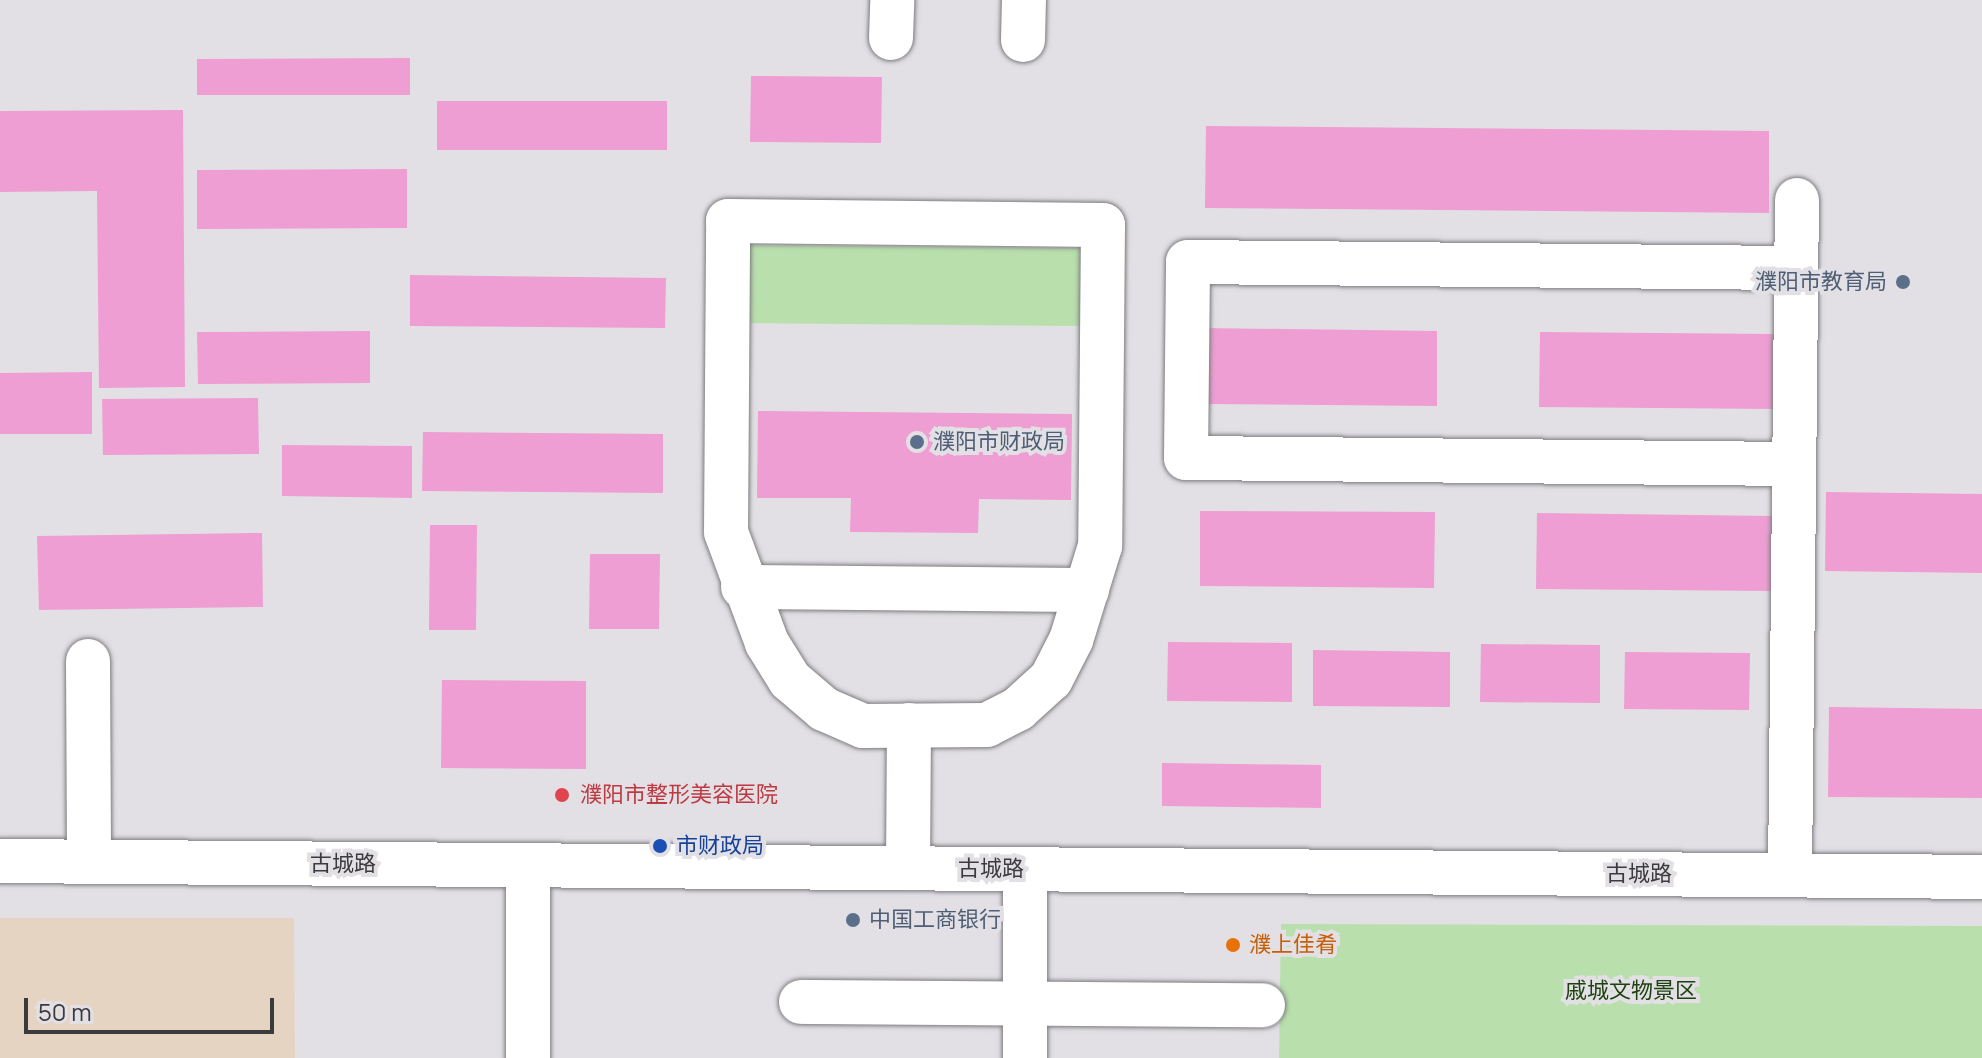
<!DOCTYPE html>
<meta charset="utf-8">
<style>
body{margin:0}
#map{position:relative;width:1982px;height:1058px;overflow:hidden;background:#e2e0e4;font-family:Manrope,"Noto Sans SC",sans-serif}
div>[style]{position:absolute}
.education>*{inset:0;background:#e6d4c3}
.green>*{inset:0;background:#b8dfac}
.building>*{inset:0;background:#ee9ed2}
.roads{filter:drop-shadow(0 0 2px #7e7c80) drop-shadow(0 0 2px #7e7c80)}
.minor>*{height:44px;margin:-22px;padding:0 22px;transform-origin:22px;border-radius:22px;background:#fff}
.dots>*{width:22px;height:22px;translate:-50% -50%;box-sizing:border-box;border:4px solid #e2e0e4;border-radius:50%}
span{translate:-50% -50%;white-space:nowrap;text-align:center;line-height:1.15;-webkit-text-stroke:8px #e2e0e4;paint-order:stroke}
.service-label{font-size:22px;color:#4e5e75}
.right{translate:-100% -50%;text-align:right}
.left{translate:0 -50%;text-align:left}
.health-label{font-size:22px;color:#be3a42}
.transit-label{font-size:22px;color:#164399}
.street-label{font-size:22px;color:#3b3a3c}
.food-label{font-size:22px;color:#c56008}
.park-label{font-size:22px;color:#1d4210}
.scale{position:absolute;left:24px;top:998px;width:250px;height:36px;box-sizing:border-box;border:4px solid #3b3a3c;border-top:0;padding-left:10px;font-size:24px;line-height:28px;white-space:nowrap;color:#3b3a3c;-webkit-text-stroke:6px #e2e0e4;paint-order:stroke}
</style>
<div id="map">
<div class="education">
<div style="clip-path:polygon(0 918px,294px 918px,295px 1058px,0 1058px)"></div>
</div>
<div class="green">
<div style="clip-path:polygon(744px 245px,1086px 248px,1086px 326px,743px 323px)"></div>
<div style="clip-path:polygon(1281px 924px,1982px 926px,1982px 1058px,1279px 1058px)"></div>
</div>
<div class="building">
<div style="clip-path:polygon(410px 58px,410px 95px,197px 95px,197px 59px)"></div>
<div style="clip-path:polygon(751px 76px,882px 77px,881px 143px,750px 142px)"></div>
<div style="clip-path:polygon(437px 101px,667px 101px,667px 150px,437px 150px)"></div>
<div style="clip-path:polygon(183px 110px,185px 387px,99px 388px,97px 191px,0 192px,0 111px)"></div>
<div style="clip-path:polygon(1206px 126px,1769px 131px,1769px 213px,1205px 208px)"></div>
<div style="clip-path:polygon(407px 169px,407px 228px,197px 229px,197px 170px)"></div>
<div style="clip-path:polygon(410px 275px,666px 278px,665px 328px,410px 326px)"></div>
<div style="clip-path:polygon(1203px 328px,1437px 331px,1437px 406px,1202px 404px)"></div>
<div style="clip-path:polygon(370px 331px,370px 383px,198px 384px,197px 332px)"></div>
<div style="clip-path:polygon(1540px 332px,1776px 334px,1776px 409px,1539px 407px)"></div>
<div style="clip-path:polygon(92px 372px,92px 434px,0 434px,0 373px)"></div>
<div style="clip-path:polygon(258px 398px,259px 454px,103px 455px,102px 399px)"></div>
<div style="clip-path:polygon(758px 411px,1072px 414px,1071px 500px,979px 499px,978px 533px,850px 532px,851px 498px,757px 498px)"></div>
<div style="clip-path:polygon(423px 432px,663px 434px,663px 493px,422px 491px)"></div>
<div style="clip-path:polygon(282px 445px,412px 446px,412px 498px,282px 496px)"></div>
<div style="clip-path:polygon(1826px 492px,1982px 494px,1982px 573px,1825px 571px)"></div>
<div style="clip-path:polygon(1200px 511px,1435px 512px,1434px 588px,1200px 586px)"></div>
<div style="clip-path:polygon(1537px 513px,1773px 516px,1773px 591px,1536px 589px)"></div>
<div style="clip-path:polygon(430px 525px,477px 525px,476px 630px,429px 630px)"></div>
<div style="clip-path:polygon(262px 533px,263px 607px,39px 610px,37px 536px)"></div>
<div style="clip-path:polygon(590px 554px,660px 554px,659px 629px,589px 629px)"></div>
<div style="clip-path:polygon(1168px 642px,1292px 643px,1292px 702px,1167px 701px)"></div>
<div style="clip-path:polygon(1481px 644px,1600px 645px,1600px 703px,1480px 702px)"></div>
<div style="clip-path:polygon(1313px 650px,1450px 652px,1450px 707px,1313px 706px)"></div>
<div style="clip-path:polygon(1625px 652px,1750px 653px,1749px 710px,1624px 709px)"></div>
<div style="clip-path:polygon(442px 680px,586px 681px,586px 769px,441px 768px)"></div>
<div style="clip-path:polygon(1829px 707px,1982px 709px,1982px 798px,1828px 797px)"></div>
<div style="clip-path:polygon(1162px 763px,1321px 765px,1321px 808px,1162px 806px)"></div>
</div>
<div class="roads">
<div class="minor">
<div style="left:891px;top:38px;width:38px;rotate:-88deg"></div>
<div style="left:1023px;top:40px;width:40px;rotate:-88.6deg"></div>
<div style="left:728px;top:221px;width:375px;rotate:0.6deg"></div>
<div style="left:1103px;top:225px;width:321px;rotate:90.5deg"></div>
<div style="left:1100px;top:546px;width:98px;rotate:107.1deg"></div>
<div style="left:1071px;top:640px;width:44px;rotate:117.1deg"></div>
<div style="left:1051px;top:679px;width:45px;rotate:137.7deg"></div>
<div style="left:1018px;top:709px;width:35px;rotate:153deg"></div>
<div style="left:987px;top:725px;width:124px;rotate:179.5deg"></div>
<div style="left:863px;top:726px;width:43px;rotate:-156.4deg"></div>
<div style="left:824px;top:709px;width:45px;rotate:-139.5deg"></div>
<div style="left:790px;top:680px;width:44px;rotate:-121.9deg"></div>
<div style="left:767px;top:643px;width:118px;rotate:-110.3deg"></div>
<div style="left:726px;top:532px;width:311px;rotate:-89.6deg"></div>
<div style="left:1794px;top:464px;width:608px;rotate:-179.43deg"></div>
<div style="left:1186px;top:458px;width:196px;rotate:-89.4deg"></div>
<div style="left:1188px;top:262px;width:608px;rotate:0.57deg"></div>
<div style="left:743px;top:587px;width:344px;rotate:0.5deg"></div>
<div style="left:88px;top:661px;width:201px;rotate:89.7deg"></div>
<div style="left:0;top:861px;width:1982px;rotate:0.46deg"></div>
<div style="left:528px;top:865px;width:193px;rotate:90deg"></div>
<div style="left:908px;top:868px;width:143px;rotate:-89.6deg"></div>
<div style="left:1025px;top:869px;width:189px;rotate:90deg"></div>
<div style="left:1790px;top:875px;width:675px;rotate:-89.41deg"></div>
<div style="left:801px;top:1002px;width:462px;rotate:0.4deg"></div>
</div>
</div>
<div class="dots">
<div style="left:1903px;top:282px;background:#5c6f8a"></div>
<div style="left:917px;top:442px;background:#5c6f8a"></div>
<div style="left:562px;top:795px;background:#e0444e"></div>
<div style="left:660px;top:846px;background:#1a4fb4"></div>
<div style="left:853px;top:920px;background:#5c6f8a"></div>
<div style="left:1233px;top:945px;background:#e8710a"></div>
</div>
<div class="service-label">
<span class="right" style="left:1887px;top:282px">濮阳市教育局</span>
<span class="left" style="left:933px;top:442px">濮阳市财政局</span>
<span class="left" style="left:869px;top:920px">中国工商银行</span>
</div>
<div class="health-label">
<span class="left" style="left:580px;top:795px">濮阳市整形美容医院</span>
</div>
<div class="transit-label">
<span class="left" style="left:676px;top:846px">市财政局</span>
</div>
<div class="street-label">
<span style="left:343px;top:864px">古城路</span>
<span style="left:991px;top:869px">古城路</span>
<span style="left:1639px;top:874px">古城路</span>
</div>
<div class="food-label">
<span class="left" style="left:1249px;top:945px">濮上佳肴</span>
</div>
<div class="park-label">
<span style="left:1631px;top:991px">戚城文物景区</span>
</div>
<div class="scale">50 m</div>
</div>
